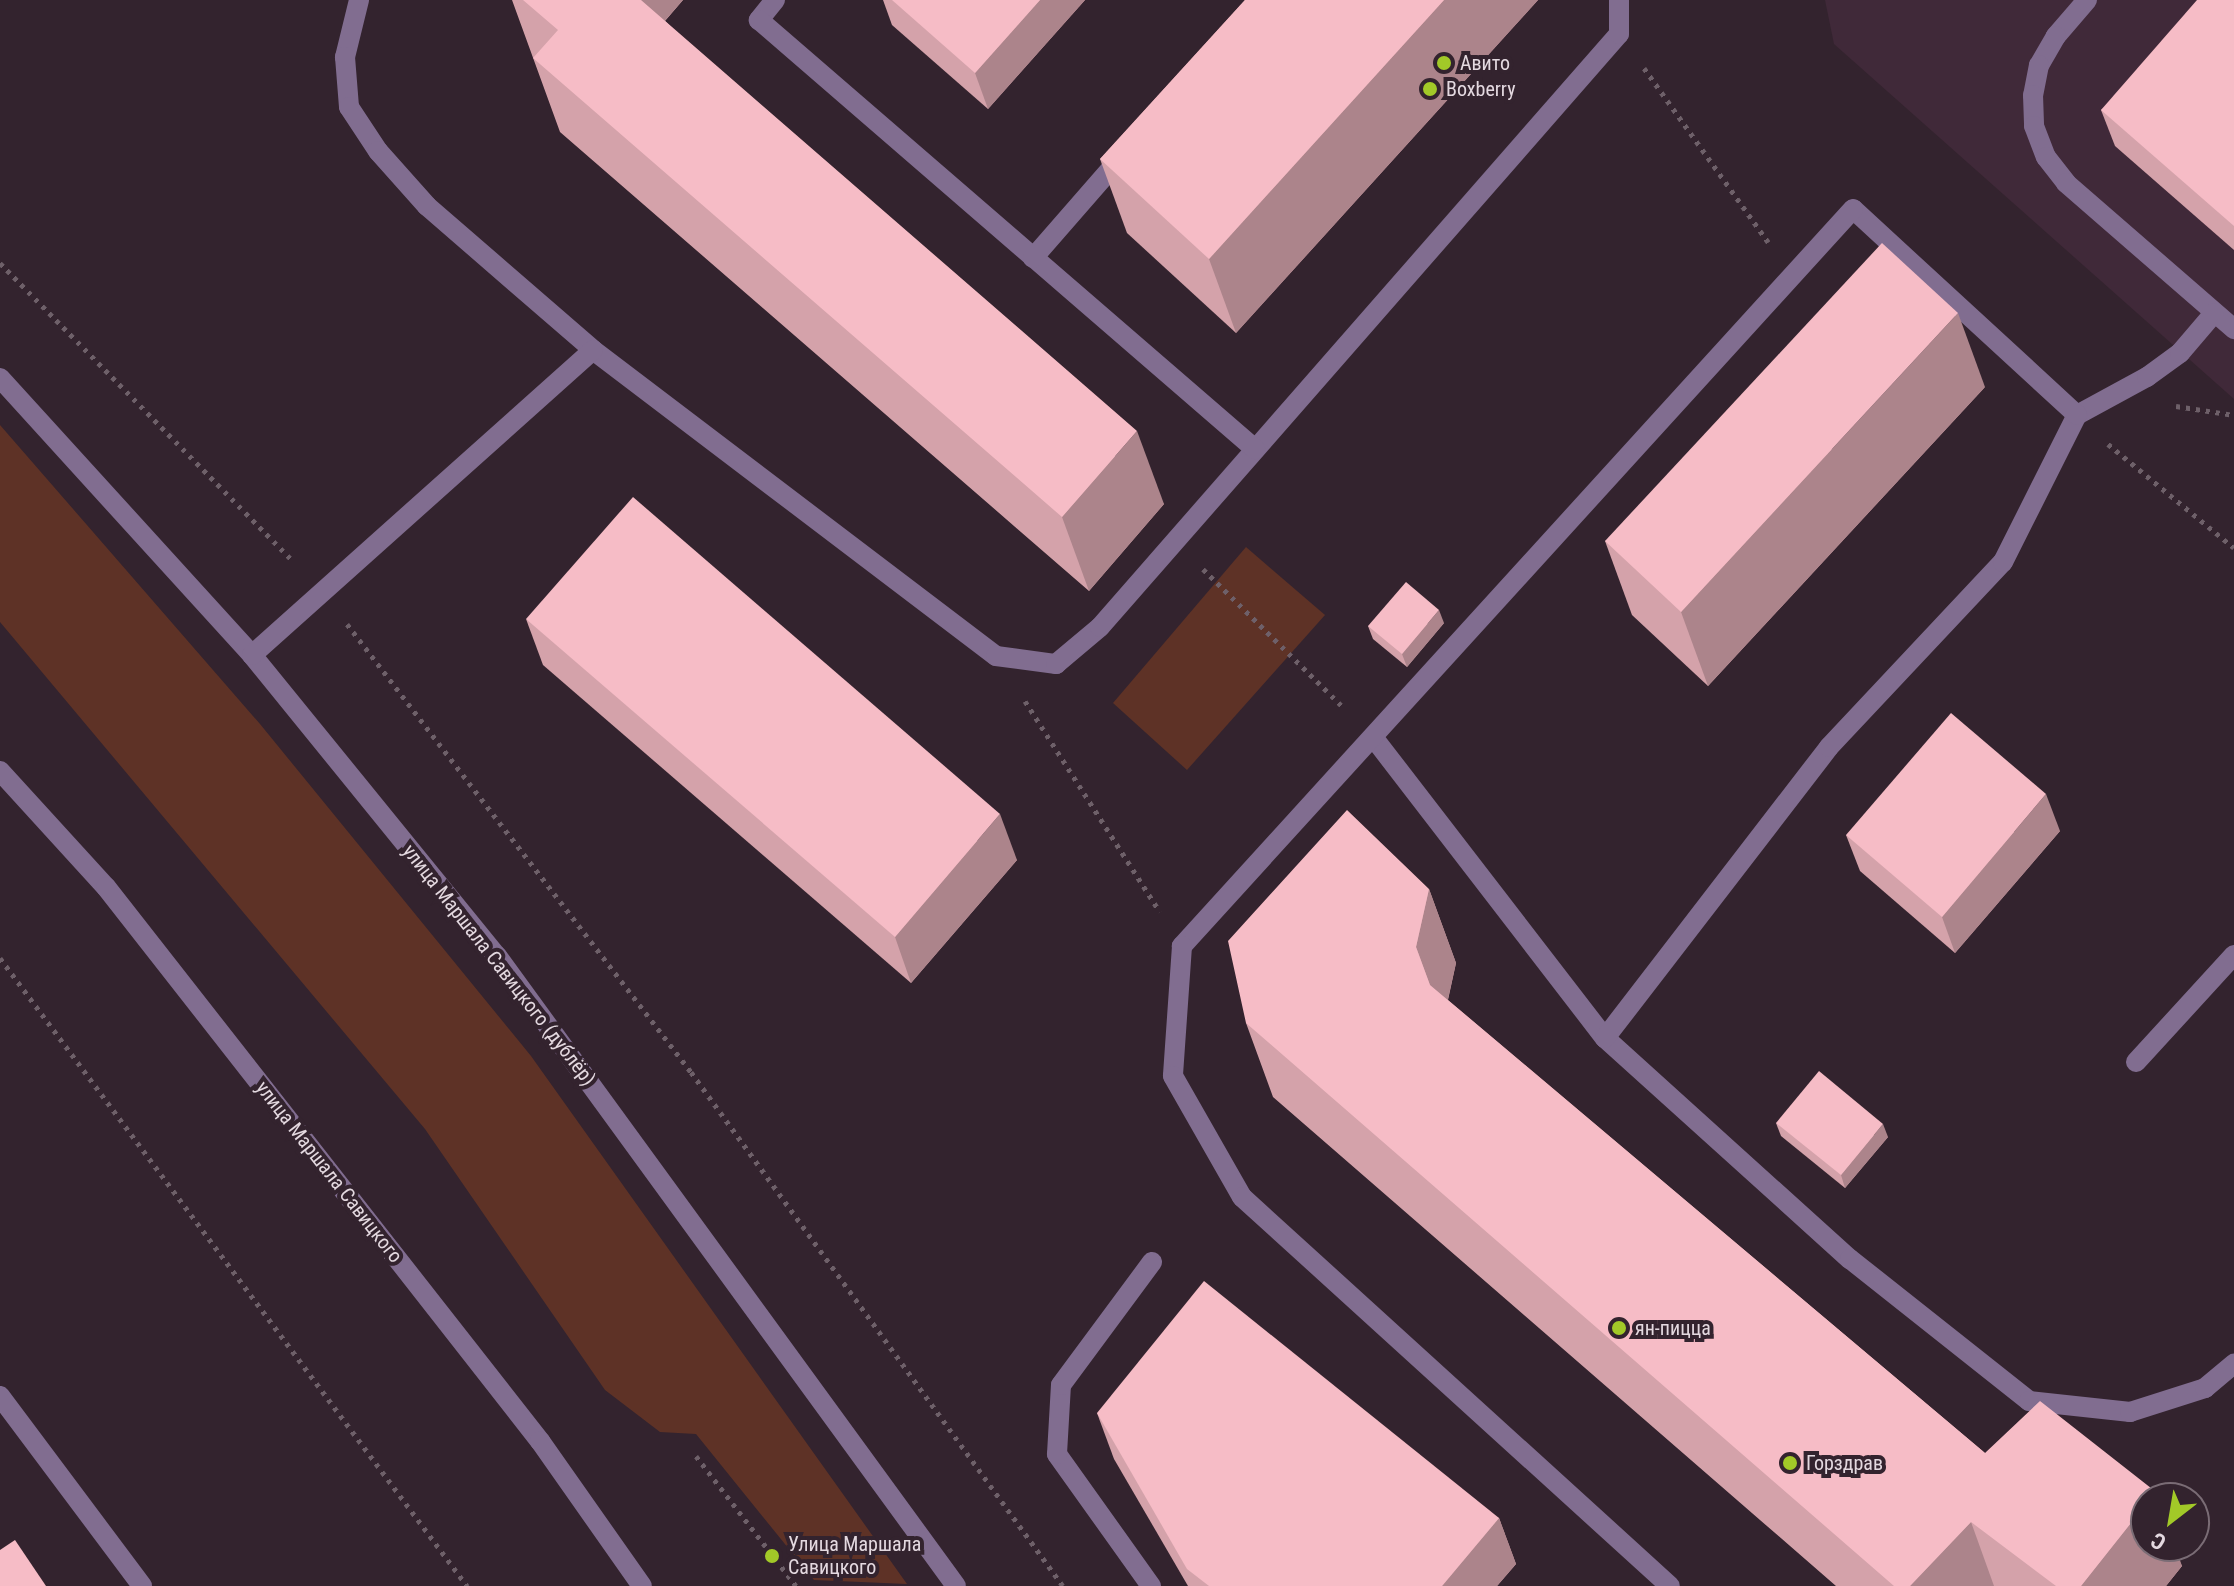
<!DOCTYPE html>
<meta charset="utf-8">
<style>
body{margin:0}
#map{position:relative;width:2234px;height:1586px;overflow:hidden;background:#33232e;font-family:"Roboto Condensed",sans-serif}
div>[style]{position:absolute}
.built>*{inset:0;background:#402939}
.green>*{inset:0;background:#5e3226}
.path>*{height:5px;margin-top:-2.5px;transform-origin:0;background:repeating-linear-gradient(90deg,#6e6069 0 4px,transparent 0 10px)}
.minor>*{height:20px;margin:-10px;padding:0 10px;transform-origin:10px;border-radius:10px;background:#816d90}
.wall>*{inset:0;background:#d4a2aa}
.shaded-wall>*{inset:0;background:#ac848b}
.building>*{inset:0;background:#f6bcc6}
.dots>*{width:22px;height:22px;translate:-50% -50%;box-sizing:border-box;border:4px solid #33232e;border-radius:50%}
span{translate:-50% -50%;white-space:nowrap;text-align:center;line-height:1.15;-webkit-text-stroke:8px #33232e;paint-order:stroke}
.poi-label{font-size:20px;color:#e4d9e0}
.left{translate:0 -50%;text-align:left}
.street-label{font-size:20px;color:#e4d9e0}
.north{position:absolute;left:2130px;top:1482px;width:80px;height:80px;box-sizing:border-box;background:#33232e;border:2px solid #7a6c75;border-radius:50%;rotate:211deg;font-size:22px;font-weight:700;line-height:32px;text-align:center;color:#e4d9e0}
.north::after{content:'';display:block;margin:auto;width:28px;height:36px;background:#a2c928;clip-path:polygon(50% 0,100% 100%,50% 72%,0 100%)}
</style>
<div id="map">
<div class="built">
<div style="clip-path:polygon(1825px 0,2234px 0,2234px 399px,1834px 44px)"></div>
</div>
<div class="green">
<div style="clip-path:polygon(0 425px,260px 724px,531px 1056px,907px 1584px,814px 1580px,696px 1434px,660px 1432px,605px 1390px,425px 1129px,0 622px)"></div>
<div style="clip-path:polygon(1246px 547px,1325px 615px,1187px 770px,1113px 703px)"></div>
</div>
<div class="path">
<div style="left:1644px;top:68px;width:214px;rotate:54.5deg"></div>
<div style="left:0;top:263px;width:419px;rotate:45.5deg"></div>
<div style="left:2176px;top:406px;width:59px;rotate:8.8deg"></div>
<div style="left:2108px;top:444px;width:163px;rotate:39.5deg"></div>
<div style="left:1203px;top:569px;width:198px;rotate:44.6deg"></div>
<div style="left:347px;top:624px;width:565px;rotate:52.48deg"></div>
<div style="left:691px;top:1072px;width:634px;rotate:54.11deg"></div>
<div style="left:1025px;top:701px;width:250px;rotate:57.4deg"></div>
<div style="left:0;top:958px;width:783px;rotate:53.36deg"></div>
<div style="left:696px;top:1456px;width:164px;rotate:52.4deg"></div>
</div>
<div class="minor">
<div style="left:359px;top:0;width:59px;rotate:103.8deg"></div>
<div style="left:345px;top:57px;width:50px;rotate:85.4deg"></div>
<div style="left:349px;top:107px;width:53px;rotate:56.6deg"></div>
<div style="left:378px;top:151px;width:74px;rotate:48.3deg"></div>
<div style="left:427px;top:206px;width:220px;rotate:40.9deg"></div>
<div style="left:593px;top:350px;width:506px;rotate:37.21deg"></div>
<div style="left:996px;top:656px;width:61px;rotate:7.6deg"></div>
<div style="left:1056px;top:664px;width:57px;rotate:-40.1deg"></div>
<div style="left:1100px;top:627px;width:788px;rotate:-48.81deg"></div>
<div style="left:1619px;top:34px;width:34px;rotate:-90deg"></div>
<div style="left:775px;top:0;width:26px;rotate:129deg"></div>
<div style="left:759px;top:20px;width:656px;rotate:40.86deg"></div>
<div style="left:2087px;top:0;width:48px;rotate:130.7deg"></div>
<div style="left:2056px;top:36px;width:34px;rotate:120deg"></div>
<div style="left:2039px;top:65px;width:31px;rotate:101deg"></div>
<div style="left:2033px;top:95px;width:31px;rotate:88deg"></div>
<div style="left:2034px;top:126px;width:33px;rotate:69deg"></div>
<div style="left:2046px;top:157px;width:33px;rotate:52deg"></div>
<div style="left:2066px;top:183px;width:223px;rotate:41deg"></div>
<div style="left:1033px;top:258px;width:135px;rotate:-48.9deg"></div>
<div style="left:0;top:378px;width:374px;rotate:47.7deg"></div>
<div style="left:252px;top:655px;width:388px;rotate:50.9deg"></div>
<div style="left:497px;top:956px;width:779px;rotate:53.92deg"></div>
<div style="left:2077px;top:415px;width:80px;rotate:-28.5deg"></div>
<div style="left:2147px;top:377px;width:41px;rotate:-36deg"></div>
<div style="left:2180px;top:353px;width:52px;rotate:-49.6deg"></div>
<div style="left:252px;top:655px;width:457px;rotate:-41.8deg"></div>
<div style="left:1373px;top:737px;width:380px;rotate:52.4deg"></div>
<div style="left:1605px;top:1038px;width:330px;rotate:42.1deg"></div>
<div style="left:1850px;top:1259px;width:228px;rotate:38.4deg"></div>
<div style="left:2029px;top:1401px;width:102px;rotate:6.2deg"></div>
<div style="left:2130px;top:1412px;width:79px;rotate:-17.7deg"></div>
<div style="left:2205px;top:1388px;width:38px;rotate:-40deg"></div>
<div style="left:0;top:771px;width:157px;rotate:47.6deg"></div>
<div style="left:106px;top:887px;width:704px;rotate:51.93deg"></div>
<div style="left:540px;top:1441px;width:177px;rotate:54.9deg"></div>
<div style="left:1605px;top:1038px;width:367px;rotate:-52.4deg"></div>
<div style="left:1829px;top:747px;width:254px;rotate:-46.8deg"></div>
<div style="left:2003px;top:562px;width:165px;rotate:-63.3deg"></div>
<div style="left:2077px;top:415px;width:304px;rotate:-137.4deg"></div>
<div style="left:1853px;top:209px;width:997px;rotate:132.32deg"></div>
<div style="left:1182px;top:946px;width:130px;rotate:94deg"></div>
<div style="left:1173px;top:1076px;width:139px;rotate:60.3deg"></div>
<div style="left:1242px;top:1197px;width:578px;rotate:42.27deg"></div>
<div style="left:2136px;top:1062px;width:145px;rotate:-47.5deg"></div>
<div style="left:0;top:1396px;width:237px;rotate:53.2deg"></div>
<div style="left:1151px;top:1586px;width:162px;rotate:-125.5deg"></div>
<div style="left:1057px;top:1454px;width:69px;rotate:-86.7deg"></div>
<div style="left:1061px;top:1385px;width:153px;rotate:-53.5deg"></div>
</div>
<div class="wall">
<div style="clip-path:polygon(512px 0,683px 0,665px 21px,1164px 504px,1089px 591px,560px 132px)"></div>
<div style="clip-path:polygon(883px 0,1085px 0,988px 109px,892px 25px)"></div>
<div style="clip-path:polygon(1245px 0,1538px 0,1236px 333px,1127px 233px,1100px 159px)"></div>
<div style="clip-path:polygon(2234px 0,2234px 250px,2115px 146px,2101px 110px)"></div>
<div style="clip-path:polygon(1985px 387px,1708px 686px,1632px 615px,1605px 541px)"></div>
<div style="clip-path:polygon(526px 619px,1017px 860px,911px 983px,543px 665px)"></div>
<div style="clip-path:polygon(1444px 623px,1407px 667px,1373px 639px,1368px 626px)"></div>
<div style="clip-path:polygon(2060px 831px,1955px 953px,1860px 871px,1846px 835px)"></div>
<div style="clip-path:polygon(1429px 889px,1456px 963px,1448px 1000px,1985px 1453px,2156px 1492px,2158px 1498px,2146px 1498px,2182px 1566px,2166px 1586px,1836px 1586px,1273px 1097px,1246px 1023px)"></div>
<div style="clip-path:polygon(1776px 1123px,1888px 1137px,1845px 1188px,1781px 1136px)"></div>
<div style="clip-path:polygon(1097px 1413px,1499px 1518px,1516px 1564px,1497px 1586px,1188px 1586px,1114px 1459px)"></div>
</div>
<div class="shaded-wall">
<div style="clip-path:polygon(622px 0,683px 0,640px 49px)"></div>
<div style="clip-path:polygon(1040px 0,1085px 0,988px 109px,975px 73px)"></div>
<div style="clip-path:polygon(1444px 0,1538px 0,1236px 333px,1209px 259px)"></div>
<div style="clip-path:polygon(1958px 313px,1985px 387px,1708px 686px,1681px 612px)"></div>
<div style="clip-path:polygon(1137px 431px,1164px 504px,1089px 591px,1062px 517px)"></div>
<div style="clip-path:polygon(1439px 610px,1444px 623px,1407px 667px,1402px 654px)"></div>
<div style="clip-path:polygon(2046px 794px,2060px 831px,1955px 953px,1942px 917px)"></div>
<div style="clip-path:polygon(1000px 814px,1017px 860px,911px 983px,895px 937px)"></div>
<div style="clip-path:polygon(1429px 889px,1456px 963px,1443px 1021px,1416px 947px)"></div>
<div style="clip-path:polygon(1883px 1124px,1888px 1137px,1845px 1188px,1841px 1175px)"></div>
<div style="clip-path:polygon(2146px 1504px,2146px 1546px,2175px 1546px,2182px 1566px,2166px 1586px,2081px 1586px)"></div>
<div style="clip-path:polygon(1499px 1518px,1516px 1564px,1497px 1586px,1442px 1586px)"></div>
<div style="clip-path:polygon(1971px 1522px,1994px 1586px,1910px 1586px)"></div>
</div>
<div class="building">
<div style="clip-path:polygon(523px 0,641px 0,1137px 431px,1062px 517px,533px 58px,558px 30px)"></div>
<div style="clip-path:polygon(892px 0,1040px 0,975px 73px)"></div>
<div style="clip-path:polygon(1245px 0,1444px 0,1209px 259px,1100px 159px)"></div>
<div style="clip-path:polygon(2197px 0,2234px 0,2234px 226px,2101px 110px)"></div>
<div style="clip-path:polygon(1882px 243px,1958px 313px,1681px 612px,1605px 541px)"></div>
<div style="clip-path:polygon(633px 497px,1000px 814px,895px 937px,526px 619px)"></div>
<div style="clip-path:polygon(1406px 582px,1439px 610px,1402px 654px,1368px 626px)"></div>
<div style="clip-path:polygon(1951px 713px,2046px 794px,1942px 917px,1846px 835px)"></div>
<div style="clip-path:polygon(1347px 810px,1429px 889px,1416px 947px,1430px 985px,1985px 1453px,2040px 1401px,2156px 1492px,2151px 1498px,2146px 1498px,2146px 1504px,2081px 1586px,2056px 1586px,1971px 1522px,1910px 1586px,1894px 1586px,1246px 1023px,1228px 941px)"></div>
<div style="clip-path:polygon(1819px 1071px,1883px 1124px,1841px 1175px,1776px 1123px)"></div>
<div style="clip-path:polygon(1204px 1281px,1499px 1518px,1442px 1586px,1209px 1586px,1187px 1569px,1097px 1413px)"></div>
<div style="clip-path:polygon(15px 1540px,46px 1586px,0 1586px,0 1550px)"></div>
</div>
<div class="dots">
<div style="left:1444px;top:63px;background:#a2c928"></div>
<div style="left:1430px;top:89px;background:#a2c928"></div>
<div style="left:1619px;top:1328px;background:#a2c928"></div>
<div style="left:1790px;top:1463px;background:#a2c928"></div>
<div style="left:772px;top:1556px;background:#a2c928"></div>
</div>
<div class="poi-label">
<span class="left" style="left:1460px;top:63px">Авито</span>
<span class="left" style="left:1446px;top:89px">Boxberry</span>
<span class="left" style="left:1635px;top:1328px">ян-пицца</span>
<span class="left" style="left:1806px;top:1463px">Горздрав</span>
<span class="left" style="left:788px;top:1556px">Улица Маршала<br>Савицкого</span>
</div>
<div class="street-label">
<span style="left:499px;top:965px;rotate:52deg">улица Маршала Савицкого (дублёр)</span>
<span style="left:329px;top:1172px;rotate:52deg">улица Маршала Савицкого</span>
</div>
<div class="north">С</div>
</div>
